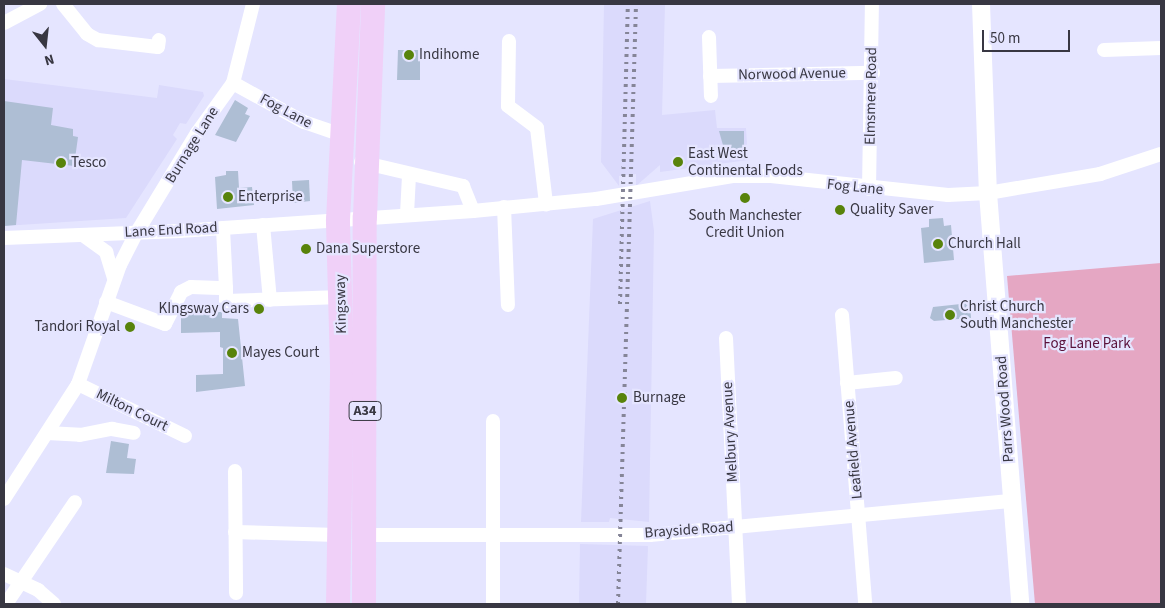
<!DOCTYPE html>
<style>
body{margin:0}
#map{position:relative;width:1165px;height:608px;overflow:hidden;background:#e5e5ff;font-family:"Source Sans 3",sans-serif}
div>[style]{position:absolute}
.built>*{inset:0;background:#dbdafc}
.green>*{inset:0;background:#e5a7c3}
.building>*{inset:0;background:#aebed4}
.minor>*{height:14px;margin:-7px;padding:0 7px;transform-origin:7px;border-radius:7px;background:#fff}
.tertiary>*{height:18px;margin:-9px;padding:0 9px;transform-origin:9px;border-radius:9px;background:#fff}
.trunk>*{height:24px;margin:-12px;padding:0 12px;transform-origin:12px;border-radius:12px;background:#f0d0f8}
.rail>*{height:4px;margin-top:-2px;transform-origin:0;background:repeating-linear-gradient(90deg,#858597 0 2.5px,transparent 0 7.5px)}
.dots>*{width:14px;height:14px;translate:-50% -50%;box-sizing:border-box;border:2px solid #e5e5ff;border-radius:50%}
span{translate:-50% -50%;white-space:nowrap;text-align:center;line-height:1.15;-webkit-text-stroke:4.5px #e5e5ff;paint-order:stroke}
.shield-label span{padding:1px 4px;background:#e5e5ff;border:1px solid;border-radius:4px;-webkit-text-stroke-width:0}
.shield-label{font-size:14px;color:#383742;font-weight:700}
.poi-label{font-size:15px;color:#383742}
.left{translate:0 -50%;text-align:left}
.right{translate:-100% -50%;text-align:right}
.street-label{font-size:15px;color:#383742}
.park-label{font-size:15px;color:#5a113a}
.frame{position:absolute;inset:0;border:5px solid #383742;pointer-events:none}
.north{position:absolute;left:20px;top:20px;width:50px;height:50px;-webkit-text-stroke:4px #e5e5ff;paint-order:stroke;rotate:164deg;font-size:14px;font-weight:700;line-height:20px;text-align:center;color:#383742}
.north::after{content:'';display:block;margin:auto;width:18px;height:22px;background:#383742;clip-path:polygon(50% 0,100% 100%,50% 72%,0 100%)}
.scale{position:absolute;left:982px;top:30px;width:88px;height:22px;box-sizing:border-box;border:2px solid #383742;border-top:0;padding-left:6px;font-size:15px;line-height:18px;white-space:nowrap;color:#383742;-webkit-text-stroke:4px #e5e5ff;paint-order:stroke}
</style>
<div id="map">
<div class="built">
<div style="clip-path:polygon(604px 4px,665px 4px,662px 115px,715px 110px,717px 128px,746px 128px,748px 160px,660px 172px,660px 165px,636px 186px,636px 174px,619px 176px,619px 186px,601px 162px)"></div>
<div style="clip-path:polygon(4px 79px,157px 98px,159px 85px,203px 92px,204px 96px,186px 124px,180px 123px,173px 135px,177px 139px,126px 218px,4px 226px)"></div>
<div style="clip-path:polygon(650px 201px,654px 231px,649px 522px,610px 518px,609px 522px,581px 522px,593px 219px)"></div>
<div style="clip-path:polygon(580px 544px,648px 546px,646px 604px,579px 604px)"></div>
</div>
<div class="green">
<div style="clip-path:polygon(1161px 263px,1161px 604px,1035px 604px,1007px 276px)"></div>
</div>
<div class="building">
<div style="clip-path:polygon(398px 50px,420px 50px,420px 80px,397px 80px)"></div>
<div style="clip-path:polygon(235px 100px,248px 108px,245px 114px,250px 116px,236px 142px,215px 135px)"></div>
<div style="clip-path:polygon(4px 101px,53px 108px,51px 125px,73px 129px,73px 136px,78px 137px,74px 166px,22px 160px,16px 225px,4px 226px)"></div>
<div style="clip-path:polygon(719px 131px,744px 131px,744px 156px,726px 156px)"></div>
<div style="clip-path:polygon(226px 171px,238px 171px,239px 188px,252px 187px,254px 205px,217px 209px,215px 177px,226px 175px)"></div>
<div style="clip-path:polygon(309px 180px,310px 201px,293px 203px,292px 181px)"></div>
<div style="clip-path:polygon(943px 218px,944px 226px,951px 225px,954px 260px,924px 263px,921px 228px,929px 227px,929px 219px)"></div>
<div style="clip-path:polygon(970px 303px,971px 318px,934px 321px,930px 318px,933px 307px)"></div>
<div style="clip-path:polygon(181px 312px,222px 312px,222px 318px,238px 319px,245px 386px,196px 392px,196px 375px,223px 374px,223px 348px,220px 347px,220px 332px,181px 333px)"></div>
<div style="clip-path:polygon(111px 441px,129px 444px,127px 458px,136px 459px,134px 474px,106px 473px)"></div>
</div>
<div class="minor">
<div style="left:63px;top:4px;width:38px;rotate:51deg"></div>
<div style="left:87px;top:34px;width:13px;rotate:29deg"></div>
<div style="left:98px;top:40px;width:60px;rotate:6.7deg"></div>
<div style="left:158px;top:47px;width:7px;rotate:-82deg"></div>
<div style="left:4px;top:23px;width:41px;rotate:-27.8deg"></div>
<div style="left:709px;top:37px;width:59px;rotate:88.1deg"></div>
<div style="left:509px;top:41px;width:65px;rotate:90.9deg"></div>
<div style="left:508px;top:106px;width:36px;rotate:37deg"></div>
<div style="left:537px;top:128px;width:77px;rotate:83.2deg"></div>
<div style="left:1104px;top:50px;width:57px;rotate:-2deg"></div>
<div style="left:710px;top:76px;width:163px;rotate:-1.1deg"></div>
<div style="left:233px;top:83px;width:81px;rotate:28.8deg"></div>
<div style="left:304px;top:122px;width:39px;rotate:19deg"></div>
<div style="left:361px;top:162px;width:105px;rotate:13.2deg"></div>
<div style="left:463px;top:186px;width:27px;rotate:68deg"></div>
<div style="left:869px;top:189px;width:185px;rotate:-89.1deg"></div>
<div style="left:504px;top:207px;width:98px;rotate:87.7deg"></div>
<div style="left:407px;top:214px;width:39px;rotate:-87deg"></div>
<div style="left:263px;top:225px;width:75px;rotate:84.7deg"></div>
<div style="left:83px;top:235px;width:29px;rotate:36deg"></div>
<div style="left:106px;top:252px;width:28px;rotate:73deg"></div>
<div style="left:4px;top:238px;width:176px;rotate:-2.3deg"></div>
<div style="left:180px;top:231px;width:294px;rotate:-3.9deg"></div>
<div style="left:473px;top:211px;width:124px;rotate:-5.6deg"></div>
<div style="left:596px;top:199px;width:140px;rotate:-9.5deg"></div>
<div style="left:734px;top:176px;width:37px"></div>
<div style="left:771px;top:176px;width:178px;rotate:6.1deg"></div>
<div style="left:948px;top:195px;width:40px;rotate:-2.9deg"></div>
<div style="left:988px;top:193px;width:114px;rotate:-9.6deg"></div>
<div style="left:1100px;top:174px;width:64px;rotate:-18.2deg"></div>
<div style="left:226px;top:288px;width:13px;rotate:90deg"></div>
<div style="left:226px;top:301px;width:115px;rotate:-2deg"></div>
<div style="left:106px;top:302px;width:63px;rotate:20.4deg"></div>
<div style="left:165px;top:324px;width:36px;rotate:-63deg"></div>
<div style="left:181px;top:292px;width:11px;rotate:-27deg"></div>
<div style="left:191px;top:287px;width:35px;rotate:2deg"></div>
<div style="left:226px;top:288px;width:60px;rotate:-92.9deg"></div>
<div style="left:842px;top:315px;width:290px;rotate:85.4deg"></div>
<div style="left:726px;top:338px;width:266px;rotate:87.2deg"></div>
<div style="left:847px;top:383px;width:49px;rotate:-5.8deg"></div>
<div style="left:78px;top:384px;width:119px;rotate:25.9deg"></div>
<div style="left:493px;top:421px;width:183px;rotate:90deg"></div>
<div style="left:47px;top:433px;width:33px;rotate:3deg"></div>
<div style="left:80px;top:435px;width:33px;rotate:-11deg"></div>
<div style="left:112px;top:429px;width:22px;rotate:10deg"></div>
<div style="left:235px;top:471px;width:122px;rotate:89.5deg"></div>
<div style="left:4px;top:499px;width:137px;rotate:-57.2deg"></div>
<div style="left:78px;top:384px;width:126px;rotate:-70.6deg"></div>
<div style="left:120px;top:265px;width:37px;rotate:-63deg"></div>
<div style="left:137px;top:232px;width:116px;rotate:-58.8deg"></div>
<div style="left:197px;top:133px;width:62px;rotate:-54.2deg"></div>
<div style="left:233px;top:83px;width:81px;rotate:-75.8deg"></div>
<div style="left:235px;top:532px;width:102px;rotate:1.7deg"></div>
<div style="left:365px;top:535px;width:285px"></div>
<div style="left:650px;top:535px;width:364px;rotate:-5.4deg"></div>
<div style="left:4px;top:574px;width:38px;rotate:25deg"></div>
<div style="left:38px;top:590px;width:21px;rotate:41deg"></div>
<div style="left:6px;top:604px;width:123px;rotate:-55.9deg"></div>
</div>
<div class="tertiary">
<div style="left:981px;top:4px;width:189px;rotate:87.9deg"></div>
<div style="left:988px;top:193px;width:412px;rotate:85.5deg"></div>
</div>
<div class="trunk">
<div style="left:338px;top:604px;width:238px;rotate:-89deg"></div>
<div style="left:342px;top:366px;width:146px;rotate:-91.6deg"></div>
<div style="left:338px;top:220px;width:216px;rotate:-87.1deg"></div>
<div style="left:364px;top:604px;width:387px;rotate:-89.9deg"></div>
<div style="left:365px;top:217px;width:213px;rotate:-87.8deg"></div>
</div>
<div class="rail">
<div style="left:620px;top:304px;width:300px;rotate:-88.5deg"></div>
<div style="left:618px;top:604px;width:600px;rotate:-88.28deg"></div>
</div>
<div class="dots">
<div style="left:409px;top:55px;background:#58830b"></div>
<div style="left:678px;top:162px;background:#58830b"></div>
<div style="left:61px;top:163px;background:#58830b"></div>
<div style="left:228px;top:197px;background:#58830b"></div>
<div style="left:745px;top:198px;background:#58830b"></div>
<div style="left:840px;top:210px;background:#58830b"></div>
<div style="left:938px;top:244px;background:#58830b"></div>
<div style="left:306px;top:249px;background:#58830b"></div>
<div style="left:259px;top:309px;background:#58830b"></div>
<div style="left:950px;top:315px;background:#58830b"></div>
<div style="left:130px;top:327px;background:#58830b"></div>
<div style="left:232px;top:353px;background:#58830b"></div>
<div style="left:622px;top:398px;background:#58830b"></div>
</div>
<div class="shield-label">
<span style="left:365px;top:411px">A34</span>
</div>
<div class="poi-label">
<span class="left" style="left:419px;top:55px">Indihome</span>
<span class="left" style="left:688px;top:162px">East West<br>Continental Foods</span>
<span class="left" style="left:71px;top:163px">Tesco</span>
<span class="left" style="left:238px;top:197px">Enterprise</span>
<span class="left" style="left:850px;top:210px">Quality Saver</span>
<span style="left:745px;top:224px">South Manchester<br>Credit Union</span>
<span class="left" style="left:948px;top:244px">Church Hall</span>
<span class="left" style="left:316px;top:249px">Dana Superstore</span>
<span class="left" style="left:960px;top:315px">Christ Church<br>South Manchester</span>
<span class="right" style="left:249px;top:309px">KIngsway Cars</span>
<span class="right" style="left:120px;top:327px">Tandori Royal</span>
<span class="left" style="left:242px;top:353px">Mayes Court</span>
<span class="left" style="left:633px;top:398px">Burnage</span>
</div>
<div class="street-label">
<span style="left:792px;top:74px;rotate:-1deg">Norwood Avenue</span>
<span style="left:871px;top:96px;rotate:-89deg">Elmsmere Road</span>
<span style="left:286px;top:111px;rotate:28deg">Fog Lane</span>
<span style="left:192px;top:145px;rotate:-58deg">Burnage Lane</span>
<span style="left:855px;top:187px;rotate:6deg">Fog Lane</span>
<span style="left:171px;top:230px;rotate:-3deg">Lane End Road</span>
<span style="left:341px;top:304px;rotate:-91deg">Kingsway</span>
<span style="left:1005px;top:409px;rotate:-94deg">Parrs Wood Road</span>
<span style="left:132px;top:410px;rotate:26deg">Milton Court</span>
<span style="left:730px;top:432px;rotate:-93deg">Melbury Avenue</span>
<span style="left:853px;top:450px;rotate:-95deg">Leafield Avenue</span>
<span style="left:689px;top:530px;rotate:-4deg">Brayside Road</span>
</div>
<div class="park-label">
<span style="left:1087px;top:344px">Fog Lane Park</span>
</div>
<div class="frame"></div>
<div class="north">N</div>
<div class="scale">50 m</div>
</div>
